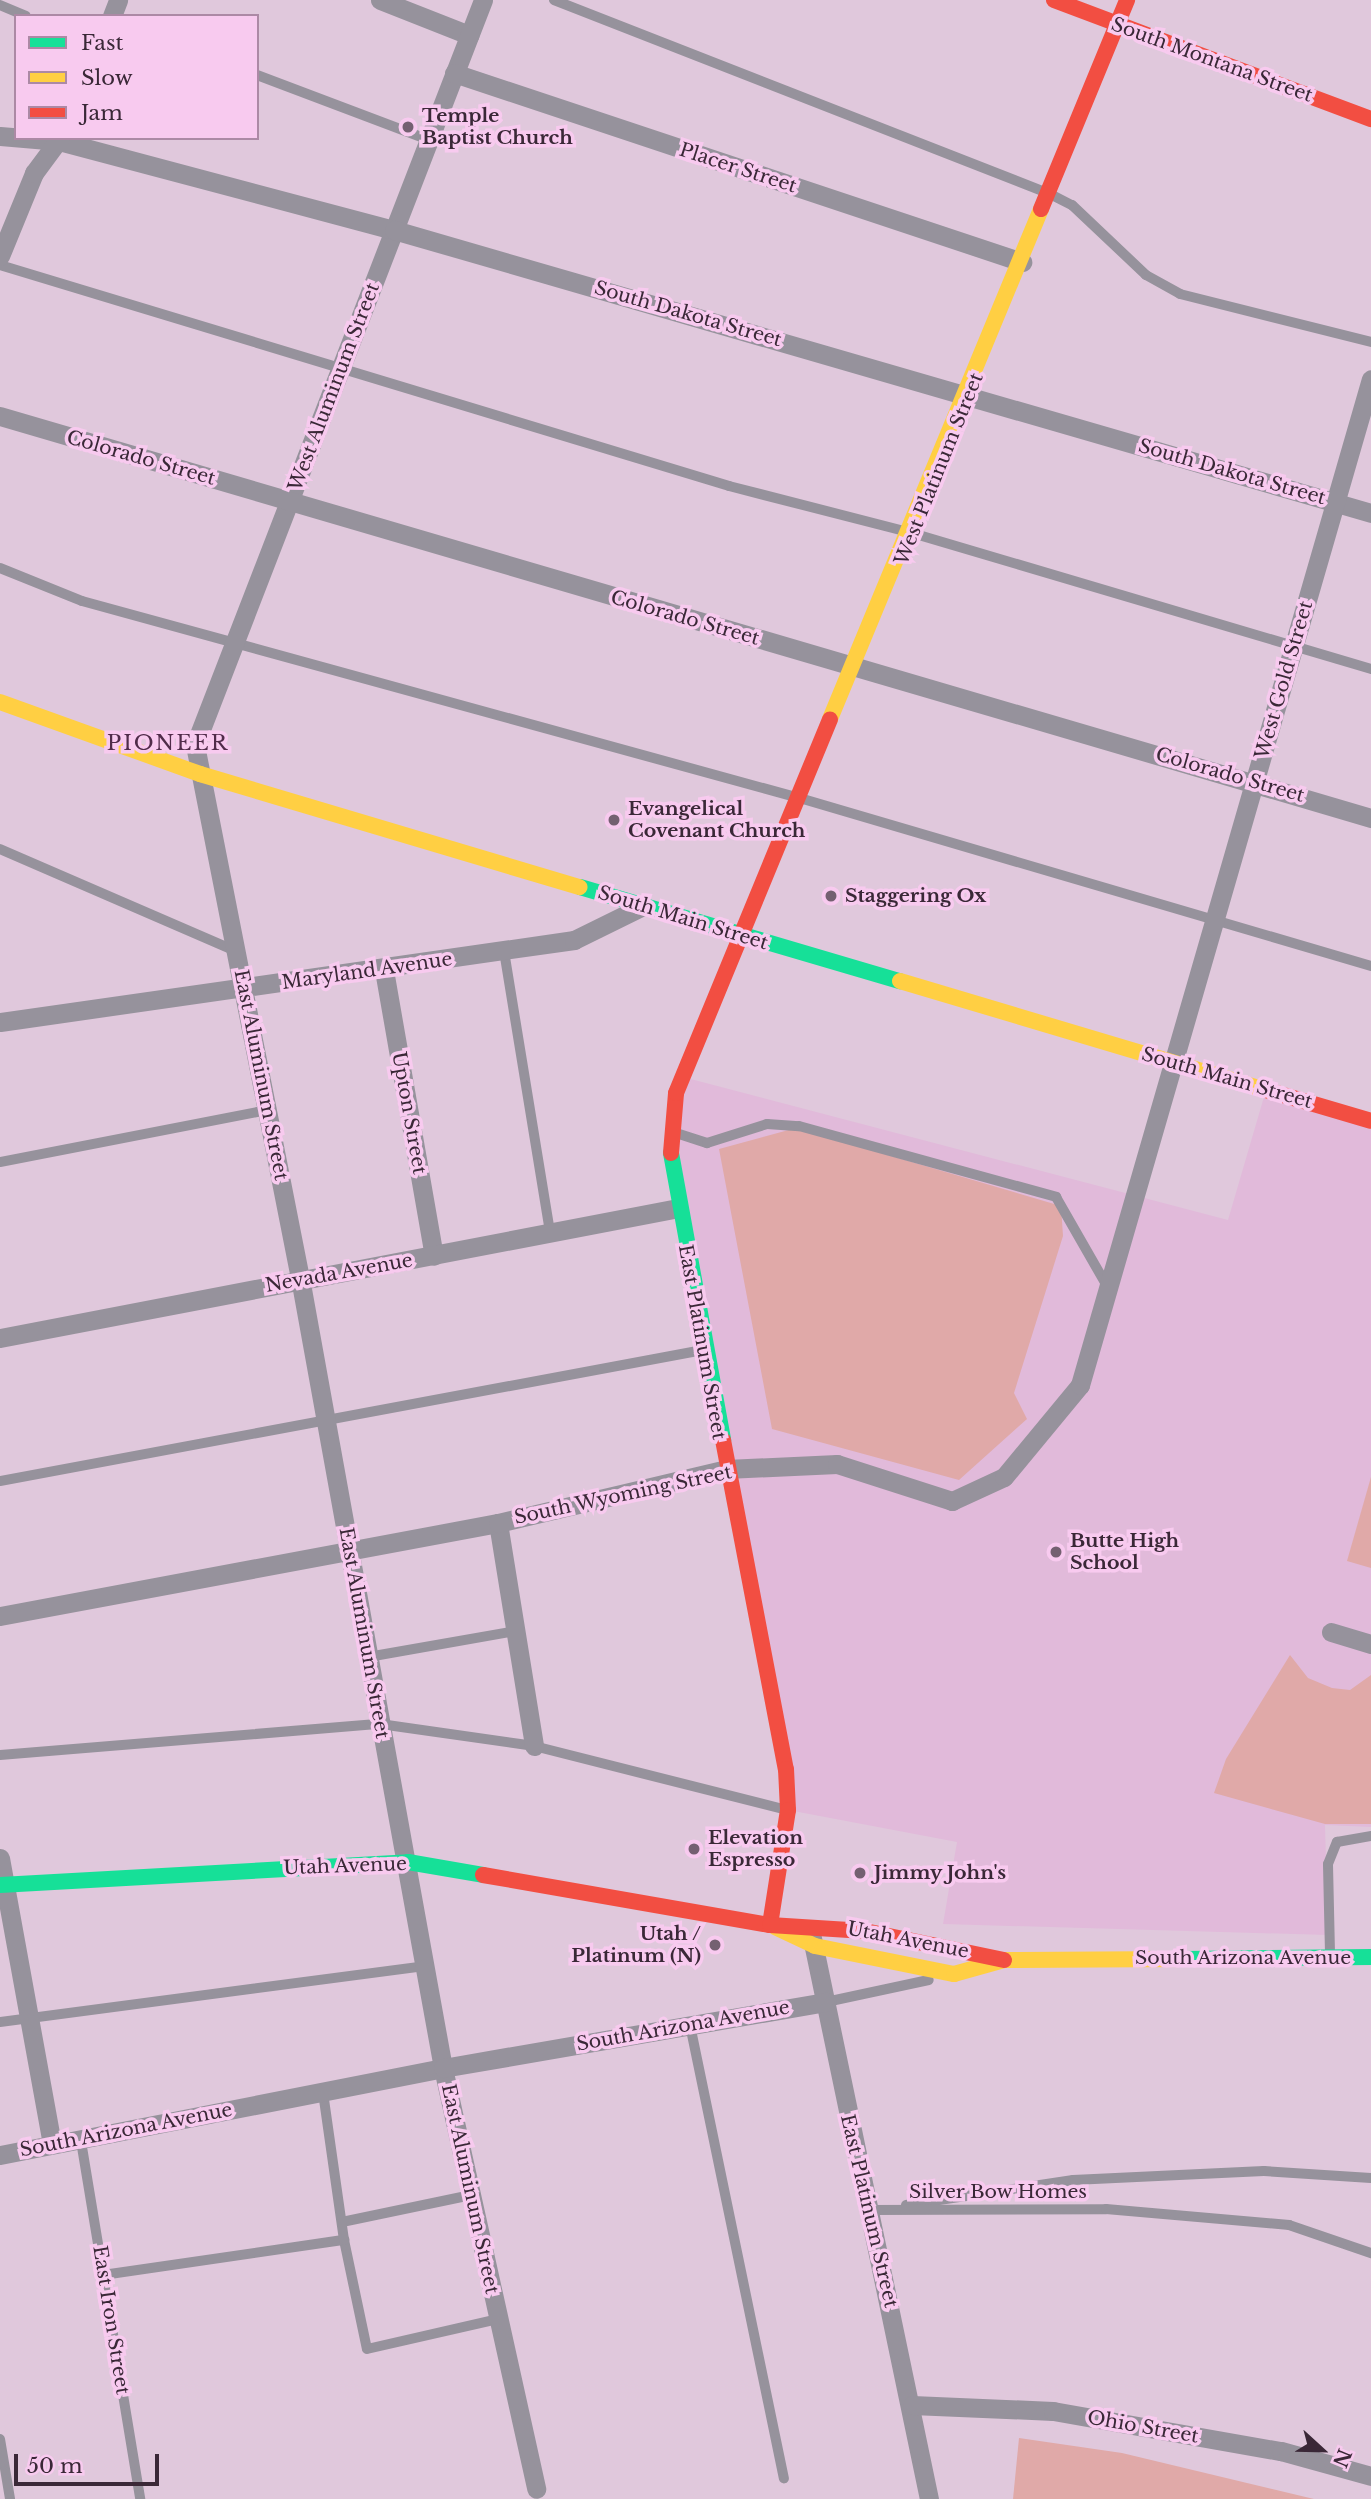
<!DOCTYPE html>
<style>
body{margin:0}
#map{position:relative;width:1371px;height:2499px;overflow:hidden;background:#e0c8dc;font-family:"Libre Baskerville",serif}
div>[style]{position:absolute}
.built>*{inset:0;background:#e1bada}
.green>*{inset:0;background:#e0a9a8}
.lane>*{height:10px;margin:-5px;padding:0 5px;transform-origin:5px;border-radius:5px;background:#96929c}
.street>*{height:19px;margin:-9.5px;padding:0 9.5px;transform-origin:9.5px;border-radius:9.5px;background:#96929c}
.fast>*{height:16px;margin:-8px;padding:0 8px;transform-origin:8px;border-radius:8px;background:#16e098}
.slow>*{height:16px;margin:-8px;padding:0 8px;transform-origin:8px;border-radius:8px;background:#ffcf43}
.jam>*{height:16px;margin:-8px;padding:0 8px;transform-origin:8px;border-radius:8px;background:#f24e42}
.dots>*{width:19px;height:19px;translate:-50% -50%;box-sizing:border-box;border:4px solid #f8caef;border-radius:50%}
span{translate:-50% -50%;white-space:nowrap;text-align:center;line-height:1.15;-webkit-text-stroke:7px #f8caef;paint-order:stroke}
.street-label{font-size:19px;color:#3a2837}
.poi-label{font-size:19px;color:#3a2837;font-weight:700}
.left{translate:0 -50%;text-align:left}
.right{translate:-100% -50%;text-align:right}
.neighbourhood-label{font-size:21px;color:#502c4a;letter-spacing:2px}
.legend{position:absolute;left:14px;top:14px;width:245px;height:126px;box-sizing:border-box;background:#f8caef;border:2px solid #ac89a5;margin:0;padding:9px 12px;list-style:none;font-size:21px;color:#3a2837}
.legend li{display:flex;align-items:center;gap:14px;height:35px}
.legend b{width:35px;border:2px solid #ac89a5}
.north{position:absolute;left:1287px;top:2415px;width:70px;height:70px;-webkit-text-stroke:5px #f8caef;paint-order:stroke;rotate:112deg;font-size:19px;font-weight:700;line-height:28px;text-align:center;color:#3a2837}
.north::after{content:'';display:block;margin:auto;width:24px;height:32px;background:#3a2837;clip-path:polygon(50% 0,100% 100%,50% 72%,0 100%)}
.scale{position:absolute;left:14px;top:2454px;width:145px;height:32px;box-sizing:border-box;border:4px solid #3a2837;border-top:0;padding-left:9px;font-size:21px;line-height:24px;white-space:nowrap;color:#3a2837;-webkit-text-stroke:5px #f8caef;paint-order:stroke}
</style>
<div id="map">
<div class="built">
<div style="clip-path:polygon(683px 1077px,1228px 1220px,1266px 1090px,1371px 1121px,1371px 1827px,1325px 1825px,1328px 1935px,943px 1924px,957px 1842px,788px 1810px,686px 1255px,676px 1093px)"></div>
</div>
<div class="green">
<div style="clip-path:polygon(796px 1128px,1061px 1206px,1063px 1236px,1014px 1393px,1027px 1419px,959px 1480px,772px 1429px,719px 1149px)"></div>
<div style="clip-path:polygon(1371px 1477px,1371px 1568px,1347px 1561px)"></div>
<div style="clip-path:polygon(1290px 1655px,1308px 1678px,1332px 1688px,1350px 1690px,1371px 1675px,1371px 1824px,1325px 1824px,1214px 1793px,1226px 1759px)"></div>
<div style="clip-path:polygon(1019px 2438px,1122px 2453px,1314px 2499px,1013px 2499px)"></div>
</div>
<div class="lane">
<div style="left:554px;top:0;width:533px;rotate:21.36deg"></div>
<div style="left:1050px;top:194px;width:25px;rotate:27deg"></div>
<div style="left:1072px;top:205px;width:102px;rotate:43.4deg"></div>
<div style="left:1146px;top:275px;width:39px;rotate:29deg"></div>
<div style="left:1180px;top:294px;width:197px;rotate:14.1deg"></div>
<div style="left:0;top:5px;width:28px;rotate:23deg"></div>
<div style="left:257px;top:75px;width:184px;rotate:20.7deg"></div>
<div style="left:0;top:265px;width:762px;rotate:16.86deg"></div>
<div style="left:729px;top:486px;width:189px;rotate:14.4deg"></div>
<div style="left:912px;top:533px;width:479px;rotate:16.5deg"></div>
<div style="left:0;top:568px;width:88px;rotate:21.9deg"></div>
<div style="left:82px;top:601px;width:748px;rotate:15.36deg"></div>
<div style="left:803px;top:799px;width:592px;rotate:16.38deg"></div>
<div style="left:0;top:849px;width:257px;rotate:23.4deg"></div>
<div style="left:504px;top:951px;width:286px;rotate:80.7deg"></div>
<div style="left:673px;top:1132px;width:36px;rotate:18deg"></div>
<div style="left:707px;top:1143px;width:63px;rotate:-17.6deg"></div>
<div style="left:767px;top:1124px;width:32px;rotate:4deg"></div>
<div style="left:799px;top:1126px;width:267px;rotate:15.4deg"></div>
<div style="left:1056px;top:1197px;width:103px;rotate:60.2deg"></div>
<div style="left:0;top:1162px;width:272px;rotate:-11deg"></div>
<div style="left:0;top:1481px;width:715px;rotate:-10.56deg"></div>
<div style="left:368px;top:1657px;width:149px;rotate:-10deg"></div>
<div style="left:0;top:1755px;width:381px;rotate:-4.7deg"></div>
<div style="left:380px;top:1724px;width:156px;rotate:8.1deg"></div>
<div style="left:534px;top:1746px;width:261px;rotate:14.2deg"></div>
<div style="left:1330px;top:1953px;width:89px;rotate:-91.3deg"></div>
<div style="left:1328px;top:1864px;width:24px;rotate:-68deg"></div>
<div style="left:1337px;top:1842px;width:35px;rotate:-10deg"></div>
<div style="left:826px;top:2002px;width:105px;rotate:-12.1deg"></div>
<div style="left:0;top:2022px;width:430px;rotate:-7.5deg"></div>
<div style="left:690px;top:2025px;width:463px;rotate:78.3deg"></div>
<div style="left:81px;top:2141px;width:363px;rotate:80.6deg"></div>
<div style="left:906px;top:2205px;width:169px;rotate:-8.5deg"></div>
<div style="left:1073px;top:2180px;width:191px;rotate:-2.7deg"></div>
<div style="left:1264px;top:2171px;width:107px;rotate:3.7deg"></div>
<div style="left:871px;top:2210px;width:235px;rotate:-0.2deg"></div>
<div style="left:1106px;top:2209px;width:184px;rotate:5deg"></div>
<div style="left:1289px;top:2225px;width:87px;rotate:18.9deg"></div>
<div style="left:342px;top:2222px;width:132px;rotate:-11.8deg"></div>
<div style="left:344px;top:2240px;width:111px;rotate:78.1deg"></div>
<div style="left:367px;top:2349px;width:134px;rotate:-12.9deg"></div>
<div style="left:103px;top:2275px;width:244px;rotate:-8.3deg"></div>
<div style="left:344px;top:2240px;width:149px;rotate:-98.1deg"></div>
<div style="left:0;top:2439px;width:61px;rotate:80.5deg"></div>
</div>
<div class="street">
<div style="left:380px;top:0;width:96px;rotate:21.5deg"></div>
<div style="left:483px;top:0;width:799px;rotate:111.14deg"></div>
<div style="left:195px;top:745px;width:543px;rotate:78.86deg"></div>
<div style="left:300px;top:1278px;width:803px;rotate:79.74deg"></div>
<div style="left:443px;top:2068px;width:431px;rotate:77.5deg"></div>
<div style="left:112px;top:16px;width:17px;rotate:-69deg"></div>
<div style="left:454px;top:73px;width:599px;rotate:18.4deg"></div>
<div style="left:0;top:136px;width:59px;rotate:4.8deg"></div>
<div style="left:59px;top:141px;width:347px;rotate:14.9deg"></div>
<div style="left:394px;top:230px;width:1017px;rotate:16.15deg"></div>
<div style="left:0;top:256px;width:90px;rotate:-67.7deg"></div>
<div style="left:34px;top:173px;width:44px;rotate:-53.4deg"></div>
<div style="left:0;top:416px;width:1429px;rotate:16.34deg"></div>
<div style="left:384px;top:970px;width:290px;rotate:80.1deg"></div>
<div style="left:0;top:1022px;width:580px;rotate:-8.13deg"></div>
<div style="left:574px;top:940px;width:77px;rotate:-26.2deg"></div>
<div style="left:0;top:1338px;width:690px;rotate:-10.85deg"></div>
<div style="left:498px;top:1523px;width:226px;rotate:80.8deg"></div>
<div style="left:0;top:1616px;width:507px;rotate:-10.58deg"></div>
<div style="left:498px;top:1523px;width:234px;rotate:-13.3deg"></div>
<div style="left:726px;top:1469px;width:111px;rotate:-2.6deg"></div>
<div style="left:837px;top:1464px;width:121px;rotate:17.8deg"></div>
<div style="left:952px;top:1501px;width:57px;rotate:-24.8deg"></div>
<div style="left:1004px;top:1477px;width:119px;rotate:-50.4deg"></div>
<div style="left:1080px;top:1385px;width:1047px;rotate:-73.87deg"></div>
<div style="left:1331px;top:1632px;width:42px;rotate:16.7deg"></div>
<div style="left:0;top:1858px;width:290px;rotate:79.7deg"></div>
<div style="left:812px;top:1938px;width:573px;rotate:78.22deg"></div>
<div style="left:0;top:2155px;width:451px;rotate:-11.1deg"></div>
<div style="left:443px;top:2068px;width:389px;rotate:-9.8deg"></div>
<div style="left:912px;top:2405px;width:141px;rotate:2.4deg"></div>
<div style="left:1053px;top:2411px;width:231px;rotate:10deg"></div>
<div style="left:1281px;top:2451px;width:93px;rotate:15.5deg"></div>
</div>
<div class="fast">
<div style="left:580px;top:887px;width:334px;rotate:16.4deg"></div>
<div style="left:671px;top:1153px;width:292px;rotate:79.7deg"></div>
<div style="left:0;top:1885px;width:409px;rotate:-3.2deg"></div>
<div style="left:408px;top:1862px;width:76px;rotate:9.8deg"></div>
<div style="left:1182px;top:1959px;width:189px;rotate:-0.6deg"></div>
</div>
<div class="slow">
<div style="left:0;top:702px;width:213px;rotate:19.8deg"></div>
<div style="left:200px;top:774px;width:396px;rotate:16.6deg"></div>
<div style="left:830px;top:719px;width:552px;rotate:-67.52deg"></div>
<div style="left:900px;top:981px;width:382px;rotate:16.6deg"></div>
<div style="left:775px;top:1927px;width:44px;rotate:25.4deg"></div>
<div style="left:815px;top:1946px;width:142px;rotate:11.4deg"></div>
<div style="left:954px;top:1974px;width:52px;rotate:-15.6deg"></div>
<div style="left:1004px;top:1960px;width:178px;rotate:-0.3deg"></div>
</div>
<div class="jam">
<div style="left:1054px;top:0;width:339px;rotate:20.6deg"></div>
<div style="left:1041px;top:209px;width:226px;rotate:-67.6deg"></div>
<div style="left:1266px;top:1090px;width:109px;rotate:16.4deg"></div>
<div style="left:671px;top:1153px;width:60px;rotate:-85.2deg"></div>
<div style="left:676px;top:1093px;width:404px;rotate:-67.6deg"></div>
<div style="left:723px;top:1440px;width:335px;rotate:79.2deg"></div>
<div style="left:786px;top:1769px;width:41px;rotate:87.2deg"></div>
<div style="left:788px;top:1810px;width:116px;rotate:98.9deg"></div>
<div style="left:483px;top:1875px;width:291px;rotate:9.9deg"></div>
<div style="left:770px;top:1925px;width:95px;rotate:3.6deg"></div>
<div style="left:865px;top:1931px;width:142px;rotate:11.8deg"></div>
</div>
<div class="dots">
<div style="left:408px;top:127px;background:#746071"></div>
<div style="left:614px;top:820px;background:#746071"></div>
<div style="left:831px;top:896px;background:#746071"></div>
<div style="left:1056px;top:1552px;background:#746071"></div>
<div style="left:694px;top:1849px;background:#746071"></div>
<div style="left:860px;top:1873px;background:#746071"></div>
<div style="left:715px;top:1945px;background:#746071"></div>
</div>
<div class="street-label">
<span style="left:1212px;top:60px;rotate:20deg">South Montana Street</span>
<span style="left:738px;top:168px;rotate:18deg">Placer Street</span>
<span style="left:688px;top:314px;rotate:16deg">South Dakota Street</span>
<span style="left:334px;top:387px;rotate:-69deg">West Aluminum Street</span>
<span style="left:141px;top:458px;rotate:16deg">Colorado Street</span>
<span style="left:939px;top:469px;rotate:-68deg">West Platinum Street</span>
<span style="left:1232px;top:472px;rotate:16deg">South Dakota Street</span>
<span style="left:685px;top:618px;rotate:16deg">Colorado Street</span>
<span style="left:1284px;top:680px;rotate:-74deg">West Gold Street</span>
<span style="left:1230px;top:775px;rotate:16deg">Colorado Street</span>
<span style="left:683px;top:918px;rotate:17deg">South Main Street</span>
<span style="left:367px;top:971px;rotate:-8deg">Maryland Avenue</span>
<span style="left:261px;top:1075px;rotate:79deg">East Aluminum Street</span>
<span style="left:1227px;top:1078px;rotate:16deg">South Main Street</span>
<span style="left:409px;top:1113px;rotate:80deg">Upton Street</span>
<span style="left:339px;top:1273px;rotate:-10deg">Nevada Avenue</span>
<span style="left:702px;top:1342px;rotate:80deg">East Platinum Street</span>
<span style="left:623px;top:1495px;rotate:-12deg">South Wyoming Street</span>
<span style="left:364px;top:1633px;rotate:80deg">East Aluminum Street</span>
<span style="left:345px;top:1866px;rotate:-2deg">Utah Avenue</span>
<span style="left:908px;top:1940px;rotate:11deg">Utah Avenue</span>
<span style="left:1243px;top:1958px">South Arizona Avenue</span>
<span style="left:683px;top:2026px;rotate:-10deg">South Arizona Avenue</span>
<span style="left:126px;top:2130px;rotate:-11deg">South Arizona Avenue</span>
<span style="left:470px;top:2189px;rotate:78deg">East Aluminum Street</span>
<span style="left:998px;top:2192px">Silver Bow Homes</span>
<span style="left:869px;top:2211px;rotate:77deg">East Platinum Street</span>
<span style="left:111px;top:2320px;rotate:81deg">East Iron Street</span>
<span style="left:1143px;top:2427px;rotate:10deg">Ohio Street</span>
</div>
<div class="poi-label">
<span class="left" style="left:422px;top:127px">Temple<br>Baptist Church</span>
<span class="left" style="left:628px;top:820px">Evangelical<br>Covenant Church</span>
<span class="left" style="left:845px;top:896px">Staggering Ox</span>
<span class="left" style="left:1070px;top:1552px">Butte High<br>School</span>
<span class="left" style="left:708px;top:1849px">Elevation<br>Espresso</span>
<span class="left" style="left:874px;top:1873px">Jimmy John's</span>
<span class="right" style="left:701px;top:1945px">Utah /<br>Platinum (N)</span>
</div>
<div class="neighbourhood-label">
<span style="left:168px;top:743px">PIONEER</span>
</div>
<ul class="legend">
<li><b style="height:9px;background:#16e098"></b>Fast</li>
<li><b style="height:9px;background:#ffcf43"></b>Slow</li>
<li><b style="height:9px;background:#f24e42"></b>Jam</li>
</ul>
<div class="north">N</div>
<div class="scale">50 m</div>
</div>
